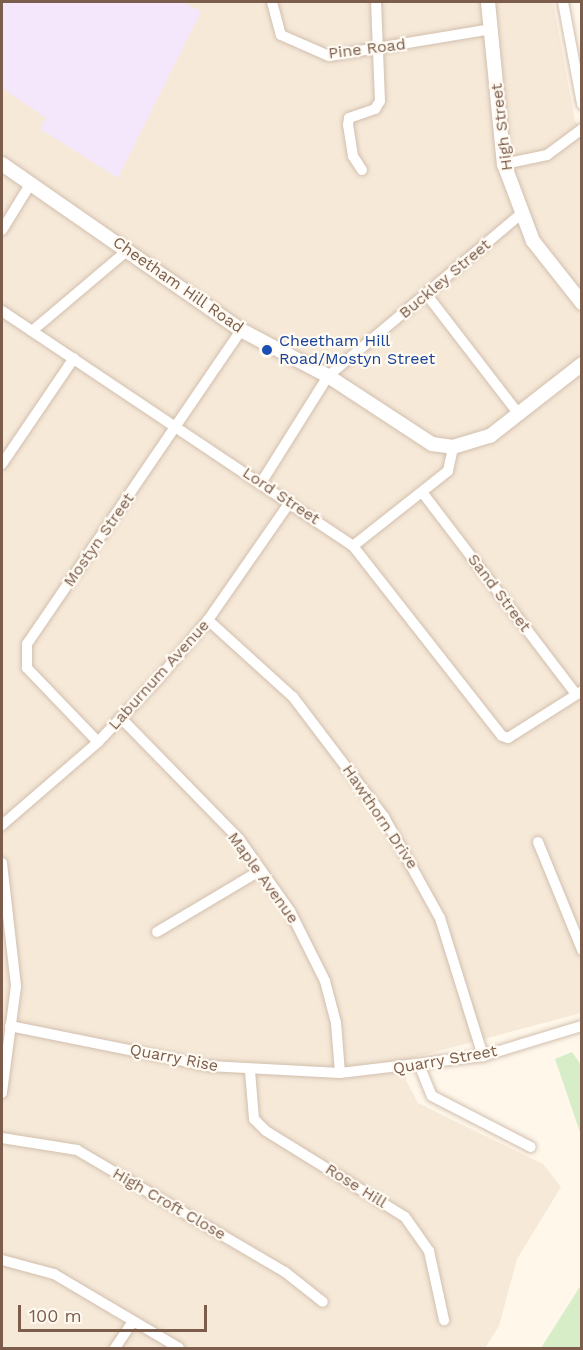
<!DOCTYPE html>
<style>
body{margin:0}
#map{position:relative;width:583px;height:1350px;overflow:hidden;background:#fef7ea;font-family:"Work Sans",sans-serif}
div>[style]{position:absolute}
.residential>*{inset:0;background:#f6e9d8}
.education>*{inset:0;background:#f4e6fb}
.green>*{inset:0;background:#d6edc7}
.roads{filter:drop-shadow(0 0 2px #d2bfae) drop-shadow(0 0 2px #d2bfae)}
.minor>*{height:10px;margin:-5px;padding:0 5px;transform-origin:5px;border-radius:5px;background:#fff}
.secondary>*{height:14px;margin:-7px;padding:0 7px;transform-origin:7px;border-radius:7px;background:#fff}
.dots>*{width:16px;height:16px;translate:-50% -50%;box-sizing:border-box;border:3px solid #fffaf2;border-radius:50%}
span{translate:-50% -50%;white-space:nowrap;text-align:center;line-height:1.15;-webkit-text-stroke:4.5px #fffaf2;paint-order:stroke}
.street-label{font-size:16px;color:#7c5d4b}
.transit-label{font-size:16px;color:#164399}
.left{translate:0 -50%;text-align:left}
.frame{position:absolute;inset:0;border:3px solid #7c5d4b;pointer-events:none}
.scale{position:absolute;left:18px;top:1305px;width:189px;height:27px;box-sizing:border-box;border:3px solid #7c5d4b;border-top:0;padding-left:8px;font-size:18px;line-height:21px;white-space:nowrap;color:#7c5d4b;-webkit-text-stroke:4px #fffaf2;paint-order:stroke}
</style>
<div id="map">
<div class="residential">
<div style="clip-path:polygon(2px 2px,553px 2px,575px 121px,582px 130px,581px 1013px,412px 1058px,406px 1080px,418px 1103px,543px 1164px,561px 1187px,517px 1259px,499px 1326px,485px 1348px,2px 1348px)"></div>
</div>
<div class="education">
<div style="clip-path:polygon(2px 2px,184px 2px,201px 12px,118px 178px,40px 129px,46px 118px,2px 88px)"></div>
</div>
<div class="green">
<div style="clip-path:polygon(572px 1052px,581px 1065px,581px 1135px,555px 1059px)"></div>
<div style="clip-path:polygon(581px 1285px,581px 1348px,541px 1348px)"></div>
</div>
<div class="roads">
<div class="minor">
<div style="left:272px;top:2px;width:34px;rotate:75deg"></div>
<div style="left:281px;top:35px;width:52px;rotate:23.6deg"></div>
<div style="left:329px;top:56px;width:165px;rotate:-9.4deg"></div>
<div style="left:563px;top:2px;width:104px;rotate:79.4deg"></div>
<div style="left:504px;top:164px;width:44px;rotate:-11.8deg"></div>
<div style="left:547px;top:155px;width:44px;rotate:-36.6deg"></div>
<div style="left:362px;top:170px;width:17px;rotate:-123deg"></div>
<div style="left:353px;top:156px;width:31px;rotate:-99deg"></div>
<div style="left:348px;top:125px;width:7px;rotate:-82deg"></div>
<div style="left:349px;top:118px;width:28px;rotate:-19deg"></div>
<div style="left:375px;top:109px;width:9px;rotate:-58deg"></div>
<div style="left:380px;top:101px;width:99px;rotate:-92.3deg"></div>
<div style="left:2px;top:230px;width:55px;rotate:-58.3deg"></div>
<div style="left:427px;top:295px;width:149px;rotate:52.4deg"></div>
<div style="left:2px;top:311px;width:422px;rotate:33.8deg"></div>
<div style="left:353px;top:546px;width:241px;rotate:51.9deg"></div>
<div style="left:502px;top:736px;width:6px;rotate:18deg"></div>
<div style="left:508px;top:738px;width:88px;rotate:-32.4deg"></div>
<div style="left:32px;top:331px;width:126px;rotate:-40.2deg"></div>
<div style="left:2px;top:464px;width:128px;rotate:-55.8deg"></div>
<div style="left:261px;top:483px;width:126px;rotate:-57.9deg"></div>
<div style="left:328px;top:376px;width:251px;rotate:-40deg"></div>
<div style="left:422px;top:492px;width:254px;rotate:52.7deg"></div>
<div style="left:353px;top:546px;width:121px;rotate:-38.3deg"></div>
<div style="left:448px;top:471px;width:25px;rotate:-78deg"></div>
<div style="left:208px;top:620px;width:115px;rotate:42.2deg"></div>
<div style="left:293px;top:697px;width:151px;rotate:52.8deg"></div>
<div style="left:384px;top:817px;width:115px;rotate:61deg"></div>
<div style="left:440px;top:918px;width:145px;rotate:72.7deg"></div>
<div style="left:121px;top:718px;width:169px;rotate:45.7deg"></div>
<div style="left:239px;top:839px;width:88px;rotate:54.7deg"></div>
<div style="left:290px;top:911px;width:78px;rotate:63.4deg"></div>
<div style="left:325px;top:981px;width:43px;rotate:75.3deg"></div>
<div style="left:336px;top:1023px;width:50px;rotate:85.4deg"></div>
<div style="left:98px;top:742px;width:103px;rotate:-133.8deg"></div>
<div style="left:27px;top:668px;width:24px;rotate:-90deg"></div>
<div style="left:27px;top:644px;width:380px;rotate:-55.7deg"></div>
<div style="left:2px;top:825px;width:127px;rotate:-40.8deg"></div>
<div style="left:98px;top:742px;width:88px;rotate:-46.4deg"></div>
<div style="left:159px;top:678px;width:76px;rotate:-49.8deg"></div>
<div style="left:208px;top:620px;width:144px;rotate:-55.2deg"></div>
<div style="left:538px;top:842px;width:117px;rotate:67.8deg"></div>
<div style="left:2px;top:863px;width:124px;rotate:83.5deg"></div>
<div style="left:16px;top:986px;width:108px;rotate:97.5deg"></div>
<div style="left:157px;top:932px;width:121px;rotate:-30.8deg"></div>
<div style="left:10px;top:1026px;width:203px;rotate:11.4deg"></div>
<div style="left:209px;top:1066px;width:131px;rotate:3.1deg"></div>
<div style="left:340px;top:1073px;width:144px;rotate:-6.8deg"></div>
<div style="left:483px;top:1056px;width:103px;rotate:-16.9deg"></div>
<div style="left:420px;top:1067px;width:31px;rotate:68deg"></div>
<div style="left:432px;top:1096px;width:111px;rotate:27.3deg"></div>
<div style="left:250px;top:1071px;width:48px;rotate:85.2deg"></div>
<div style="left:254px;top:1119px;width:17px;rotate:45deg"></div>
<div style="left:266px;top:1131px;width:163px;rotate:31.7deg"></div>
<div style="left:405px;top:1217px;width:42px;rotate:54.8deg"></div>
<div style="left:429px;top:1251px;width:71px;rotate:77.7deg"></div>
<div style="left:2px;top:1138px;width:76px;rotate:9.1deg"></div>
<div style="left:77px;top:1150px;width:241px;rotate:30.4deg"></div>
<div style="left:285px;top:1272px;width:48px;rotate:38.3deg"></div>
<div style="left:2px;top:1260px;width:54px;rotate:15.1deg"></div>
<div style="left:54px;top:1274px;width:145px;rotate:30.6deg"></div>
<div style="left:115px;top:1348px;width:32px;rotate:-56deg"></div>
</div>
<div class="secondary">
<div style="left:488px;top:2px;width:163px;rotate:84.4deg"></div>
<div style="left:504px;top:164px;width:82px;rotate:69.4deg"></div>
<div style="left:533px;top:241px;width:79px;rotate:51.7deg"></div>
<div style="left:2px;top:164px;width:291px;rotate:34.8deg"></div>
<div style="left:241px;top:330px;width:98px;rotate:27.9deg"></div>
<div style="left:328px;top:376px;width:124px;rotate:33.2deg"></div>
<div style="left:432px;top:444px;width:21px;rotate:8deg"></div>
<div style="left:453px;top:447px;width:39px;rotate:-17deg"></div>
<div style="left:490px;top:436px;width:117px;rotate:-38deg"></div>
</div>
</div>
<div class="dots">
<div style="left:267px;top:350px;background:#1a4fb4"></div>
</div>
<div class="street-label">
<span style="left:367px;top:49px;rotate:-7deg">Pine Road</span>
<span style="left:502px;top:127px;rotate:-97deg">High Street</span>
<span style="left:445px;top:279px;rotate:-40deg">Buckley Street</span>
<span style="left:178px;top:285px;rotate:35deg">Cheetham Hill Road</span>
<span style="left:281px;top:496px;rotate:34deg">Lord Street</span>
<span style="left:99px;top:540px;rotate:-55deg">Mostyn Street</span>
<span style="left:499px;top:593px;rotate:53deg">Sand Street</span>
<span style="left:159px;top:675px;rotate:-48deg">Laburnum Avenue</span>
<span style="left:380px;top:817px;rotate:56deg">Hawthorn Drive</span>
<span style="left:263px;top:878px;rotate:54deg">Maple Avenue</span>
<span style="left:174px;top:1058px;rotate:11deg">Quarry Rise</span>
<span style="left:445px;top:1060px;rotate:-10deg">Quarry Street</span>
<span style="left:356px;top:1186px;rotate:32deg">Rose Hill</span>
<span style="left:169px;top:1204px;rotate:30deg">High Croft Close</span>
</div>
<div class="transit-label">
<span class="left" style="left:279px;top:350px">Cheetham Hill<br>Road/Mostyn Street</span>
</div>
<div class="frame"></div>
<div class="scale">100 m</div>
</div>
